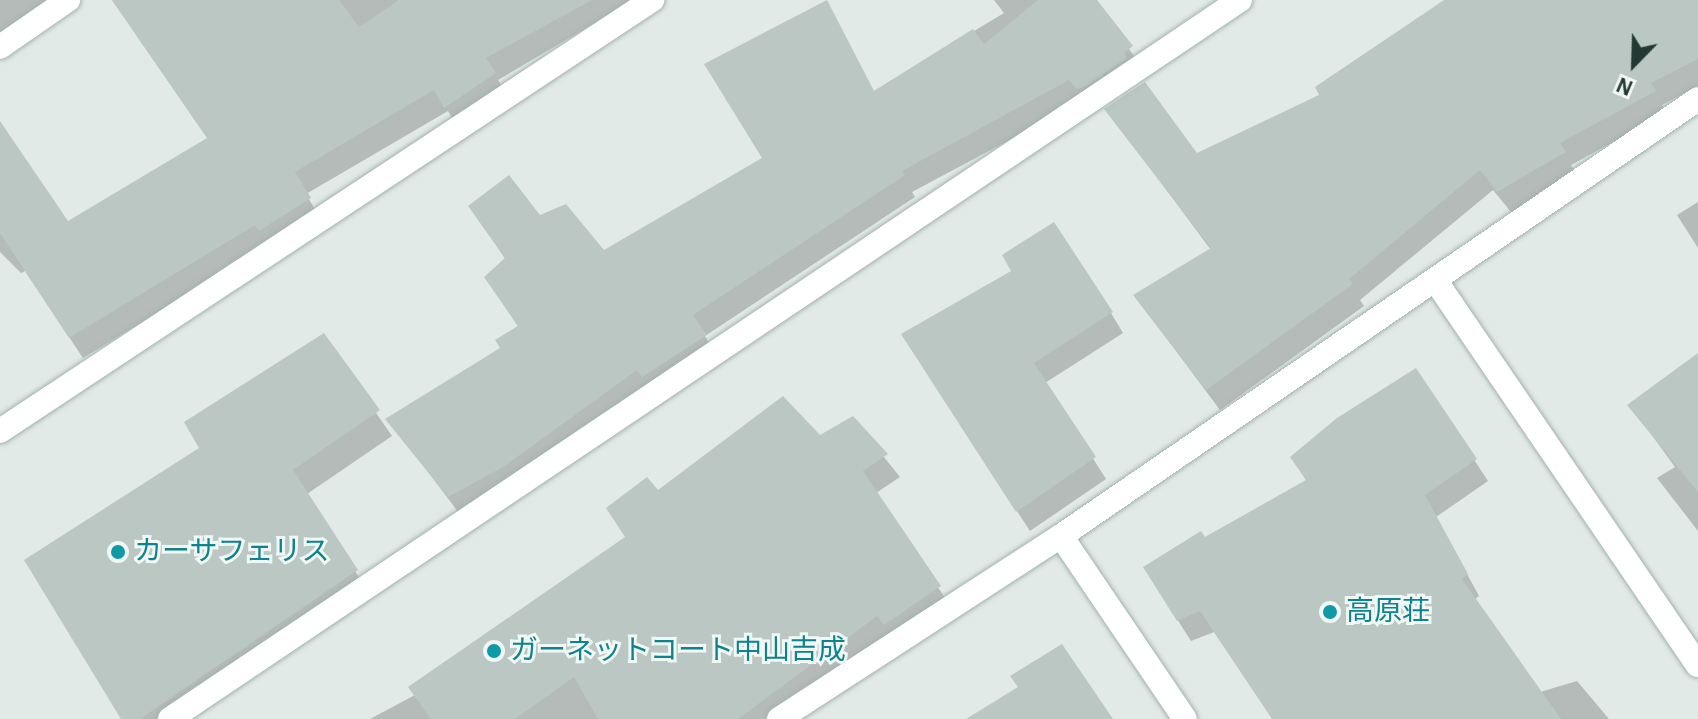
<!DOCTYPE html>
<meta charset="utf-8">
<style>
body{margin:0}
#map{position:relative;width:1698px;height:719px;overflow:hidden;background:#e1eae6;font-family:"Alegreya Sans","Noto Sans JP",sans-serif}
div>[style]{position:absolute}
.shadow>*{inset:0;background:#0003}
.building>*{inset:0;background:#bac7c2}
.roads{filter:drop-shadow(0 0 2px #a4b1ad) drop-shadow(0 0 2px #a4b1ad)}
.minor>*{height:24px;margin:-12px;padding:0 12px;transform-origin:12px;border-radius:12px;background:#fff}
.dots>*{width:22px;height:22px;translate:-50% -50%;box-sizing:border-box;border:4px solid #f1f7f4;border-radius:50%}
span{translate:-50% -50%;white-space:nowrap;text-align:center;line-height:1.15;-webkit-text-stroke:6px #f1f7f4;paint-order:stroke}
.culture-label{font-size:28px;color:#0d838f}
.left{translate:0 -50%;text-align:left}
.north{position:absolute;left:1594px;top:24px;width:80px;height:80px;-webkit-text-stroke:6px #f1f7f4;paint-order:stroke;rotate:203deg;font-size:22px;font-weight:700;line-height:32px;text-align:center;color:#233933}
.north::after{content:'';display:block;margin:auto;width:28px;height:36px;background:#233933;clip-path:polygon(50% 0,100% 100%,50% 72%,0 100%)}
</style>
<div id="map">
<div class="shadow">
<div style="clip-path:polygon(0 0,78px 0,0 50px)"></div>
<div style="clip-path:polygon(112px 0,634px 0,498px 80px,507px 95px,458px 128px,448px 111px,306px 194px,321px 220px,269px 245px,83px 358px,25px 271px,21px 273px,0 252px,0 136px,67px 223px,208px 139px)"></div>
<div style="clip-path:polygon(994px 0,1095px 0,1143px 69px,912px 192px,915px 197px,705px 336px,717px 357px,462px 517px,388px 419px,503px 349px,519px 328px,486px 277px,506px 260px,471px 207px,540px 217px,604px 253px,1004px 13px)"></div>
<div style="clip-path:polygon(1447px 0,1698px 0,1698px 86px,1662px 105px,1666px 113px,1571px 165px,1576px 174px,1511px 212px,1493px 190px,1360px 300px,1364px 306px,1220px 410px,1135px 296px,1211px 250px,1107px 110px,1197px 156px,1322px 96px)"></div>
<div style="clip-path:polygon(1698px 202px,1698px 248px,1677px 215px)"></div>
<div style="clip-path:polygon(1111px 313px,1123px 333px,1045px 383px,1106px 479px,1030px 531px,916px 355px)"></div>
<div style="clip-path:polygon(323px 336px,392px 436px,307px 494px,370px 595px,189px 719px,123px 719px,201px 449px)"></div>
<div style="clip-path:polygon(1416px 371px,1488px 481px,1436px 517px,1479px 596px,1474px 600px,1540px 692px,1577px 681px,1609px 719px,1273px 719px,1214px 632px,1191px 641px,1158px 589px,1205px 540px,1307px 482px,1293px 458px)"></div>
<div style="clip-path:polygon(1698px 371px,1698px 531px,1657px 478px,1675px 467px,1630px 405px)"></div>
<div style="clip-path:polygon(853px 419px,900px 477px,876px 493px,953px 610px,780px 719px,370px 719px,415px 695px,626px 538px,657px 493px,819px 437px)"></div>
</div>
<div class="building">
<div style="clip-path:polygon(112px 0,339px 0,359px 27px,399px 0,592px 0,486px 58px,496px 73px,444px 108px,434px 90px,295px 172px,311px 198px,259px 231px,255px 225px,69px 338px,0 233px,0 121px,68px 221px,207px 138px)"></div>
<div style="clip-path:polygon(827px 0,874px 91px,973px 29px,984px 44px,1038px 0,1097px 0,1133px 46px,1124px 53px,1127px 58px,1086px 86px,1077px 89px,1069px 80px,902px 171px,905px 175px,693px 315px,707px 335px,642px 377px,637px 370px,503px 467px,448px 497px,385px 419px,500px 348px,495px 340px,518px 326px,484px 277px,505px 258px,468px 206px,509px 175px,540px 215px,566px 204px,604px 250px,762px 158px,704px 64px)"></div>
<div style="clip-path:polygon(1444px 0,1698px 0,1698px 59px,1651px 83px,1656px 91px,1560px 143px,1566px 152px,1497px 192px,1480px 170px,1349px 279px,1353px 284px,1206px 390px,1133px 295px,1211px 248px,1104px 109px,1145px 82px,1197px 153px,1319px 95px,1315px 87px)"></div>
<div style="clip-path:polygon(1054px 222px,1113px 312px,1034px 363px,1096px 457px,1016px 512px,901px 334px,1011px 271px,1002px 255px)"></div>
<div style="clip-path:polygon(324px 333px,380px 410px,293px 470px,358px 570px,140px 719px,121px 719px,24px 560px,199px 448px,184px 422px)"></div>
<div style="clip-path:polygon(1698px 353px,1698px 492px,1627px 405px)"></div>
<div style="clip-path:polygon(1416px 368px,1477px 459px,1425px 495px,1468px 574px,1462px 579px,1561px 719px,1272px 719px,1200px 611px,1177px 621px,1143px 567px,1201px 531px,1205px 537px,1306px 480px,1290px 457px,1337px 418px)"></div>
<div style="clip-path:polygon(783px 396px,820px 435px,853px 416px,888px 454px,863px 471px,941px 586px,884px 625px,877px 616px,738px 719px,598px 719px,574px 677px,515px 719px,431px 719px,408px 687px,625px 537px,606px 508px,647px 477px,658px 490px)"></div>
<div style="clip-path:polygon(1062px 644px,1113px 719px,966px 719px,1018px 687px,1010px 676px)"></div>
</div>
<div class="roads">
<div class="minor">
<div style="left:0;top:47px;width:83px;rotate:-34.7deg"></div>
<div style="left:1435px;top:280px;width:466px;rotate:55.7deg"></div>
<div style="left:0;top:431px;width:782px;rotate:-33.47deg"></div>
<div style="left:1061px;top:536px;width:221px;rotate:55.9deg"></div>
<div style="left:170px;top:719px;width:1289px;rotate:-33.9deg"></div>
<div style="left:779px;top:719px;width:336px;rotate:-33deg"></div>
<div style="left:1061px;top:536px;width:772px;rotate:-34.45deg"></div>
</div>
</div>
<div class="dots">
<div style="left:118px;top:552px;background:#0f9aa8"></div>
<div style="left:1330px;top:612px;background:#0f9aa8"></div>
<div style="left:494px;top:651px;background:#0f9aa8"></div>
</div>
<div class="culture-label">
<span class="left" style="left:134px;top:552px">カーサフェリス</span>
<span class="left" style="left:1346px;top:612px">高原荘</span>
<span class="left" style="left:510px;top:651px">ガーネットコート中山吉成</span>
</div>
<div class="north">N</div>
</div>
